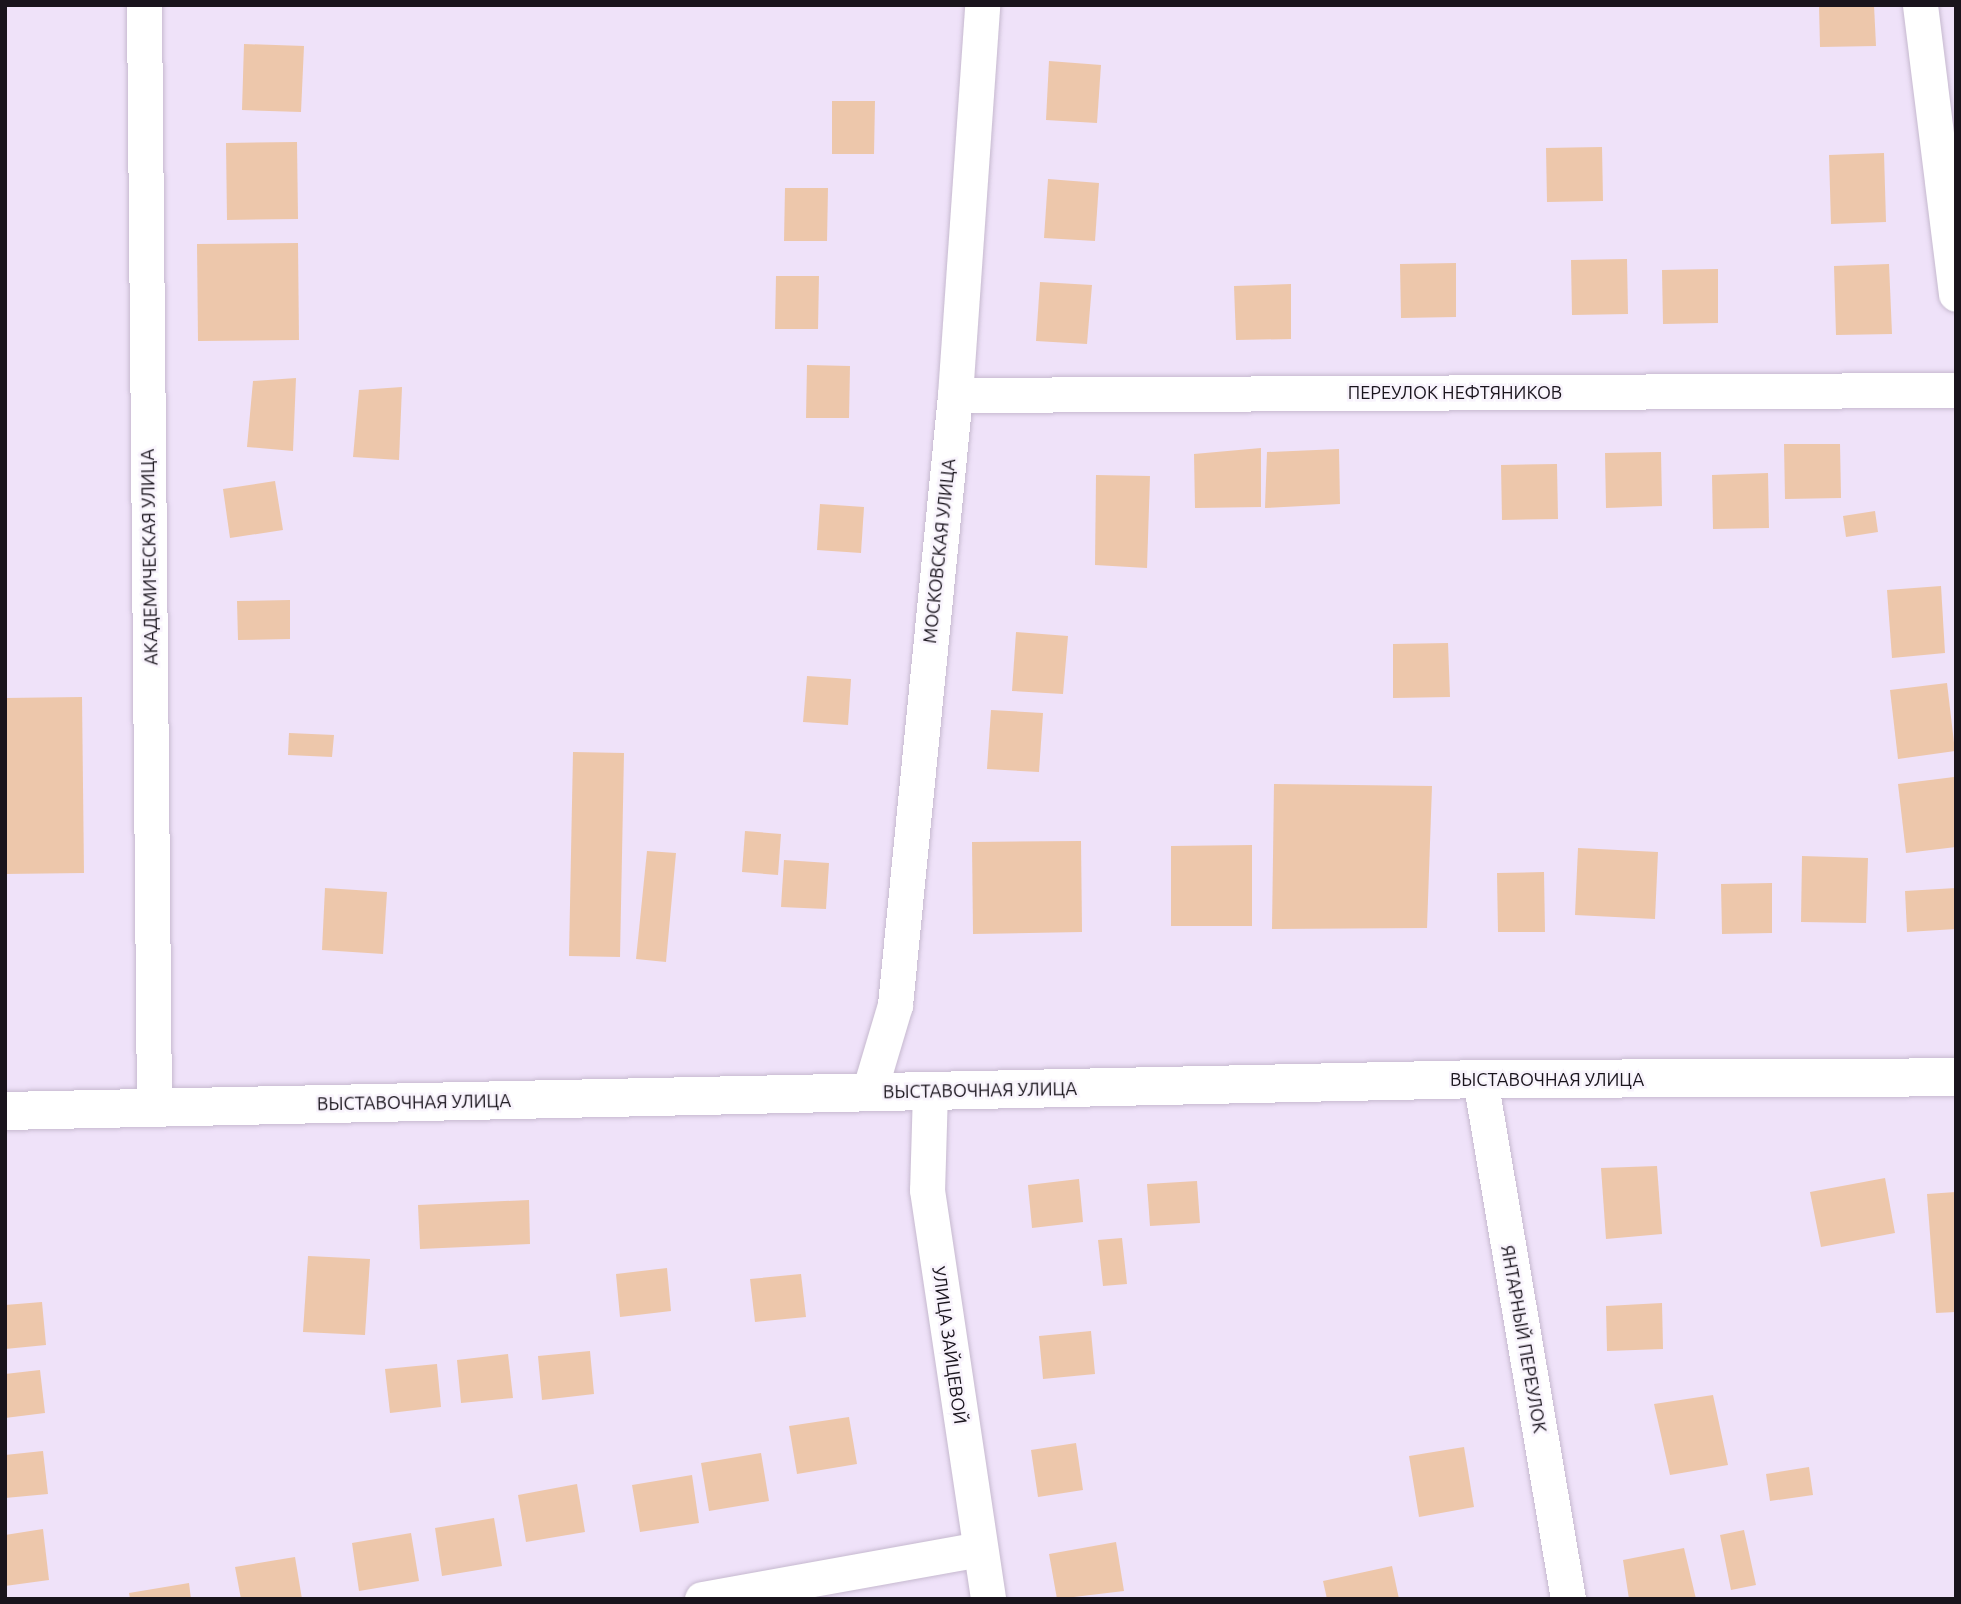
<!DOCTYPE html>
<meta charset="utf-8">
<style>
body{margin:0}
#map{position:relative;width:1961px;height:1604px;overflow:hidden;background:#efe2f9;font-family:Ubuntu,sans-serif}
div>[style]{position:absolute}
.building>*{inset:0;background:#edc7ab}
.roads{filter:drop-shadow(0 0 2px #c6b9cf) drop-shadow(0 0 2px #c6b9cf)}
.street>*{height:35px;margin:-17.5px;padding:0 17.5px;transform-origin:17.5px;border-radius:17.5px;background:#fff}
.secondary>*{height:38px;margin:-19px;padding:0 19px;transform-origin:19px;border-radius:19px;background:#fff}
span{translate:-50% -50%;white-space:nowrap;text-align:center;line-height:1.15;-webkit-text-stroke:5px #f8f3fc;paint-order:stroke}
.street-label{font-size:18px;color:#19141c}
.frame{position:absolute;inset:0;border:7px solid #19141c;pointer-events:none}
</style>
<div id="map">
<div class="building">
<div style="clip-path:polygon(1819px 5px,1874px 5px,1876px 46px,1820px 47px)"></div>
<div style="clip-path:polygon(244px 44px,304px 46px,301px 112px,242px 110px)"></div>
<div style="clip-path:polygon(1049px 61px,1101px 65px,1097px 123px,1046px 120px)"></div>
<div style="clip-path:polygon(832px 101px,875px 101px,874px 154px,832px 154px)"></div>
<div style="clip-path:polygon(297px 142px,298px 219px,227px 220px,226px 143px)"></div>
<div style="clip-path:polygon(1602px 147px,1603px 201px,1547px 202px,1546px 148px)"></div>
<div style="clip-path:polygon(1884px 153px,1886px 222px,1831px 224px,1829px 155px)"></div>
<div style="clip-path:polygon(1048px 179px,1099px 183px,1095px 241px,1044px 238px)"></div>
<div style="clip-path:polygon(785px 188px,828px 188px,827px 241px,784px 241px)"></div>
<div style="clip-path:polygon(298px 243px,299px 340px,198px 341px,197px 244px)"></div>
<div style="clip-path:polygon(1627px 259px,1628px 314px,1572px 315px,1571px 260px)"></div>
<div style="clip-path:polygon(1456px 263px,1456px 317px,1401px 318px,1400px 264px)"></div>
<div style="clip-path:polygon(1889px 264px,1892px 334px,1836px 335px,1834px 266px)"></div>
<div style="clip-path:polygon(1718px 269px,1718px 323px,1663px 324px,1662px 270px)"></div>
<div style="clip-path:polygon(776px 276px,819px 276px,818px 329px,775px 329px)"></div>
<div style="clip-path:polygon(1040px 282px,1092px 285px,1087px 344px,1036px 341px)"></div>
<div style="clip-path:polygon(1291px 284px,1291px 339px,1236px 340px,1234px 286px)"></div>
<div style="clip-path:polygon(807px 365px,850px 366px,849px 418px,806px 418px)"></div>
<div style="clip-path:polygon(296px 378px,293px 451px,247px 447px,253px 381px)"></div>
<div style="clip-path:polygon(402px 387px,399px 460px,353px 457px,359px 390px)"></div>
<div style="clip-path:polygon(1784px 444px,1840px 444px,1841px 498px,1785px 499px)"></div>
<div style="clip-path:polygon(1261px 448px,1261px 507px,1195px 508px,1194px 454px)"></div>
<div style="clip-path:polygon(1339px 449px,1340px 504px,1265px 508px,1267px 452px)"></div>
<div style="clip-path:polygon(1661px 452px,1662px 506px,1606px 508px,1605px 453px)"></div>
<div style="clip-path:polygon(1557px 464px,1558px 519px,1502px 520px,1501px 465px)"></div>
<div style="clip-path:polygon(1768px 473px,1769px 528px,1713px 529px,1712px 475px)"></div>
<div style="clip-path:polygon(1096px 475px,1150px 476px,1147px 568px,1095px 565px)"></div>
<div style="clip-path:polygon(275px 481px,283px 530px,230px 538px,223px 489px)"></div>
<div style="clip-path:polygon(820px 504px,864px 507px,861px 553px,817px 550px)"></div>
<div style="clip-path:polygon(1875px 511px,1878px 532px,1846px 537px,1843px 516px)"></div>
<div style="clip-path:polygon(1941px 586px,1945px 653px,1892px 658px,1887px 590px)"></div>
<div style="clip-path:polygon(290px 600px,290px 639px,238px 640px,237px 601px)"></div>
<div style="clip-path:polygon(1016px 632px,1068px 636px,1063px 694px,1012px 691px)"></div>
<div style="clip-path:polygon(1448px 643px,1450px 697px,1393px 698px,1393px 644px)"></div>
<div style="clip-path:polygon(807px 676px,851px 679px,848px 725px,803px 722px)"></div>
<div style="clip-path:polygon(1947px 683px,1955px 751px,1898px 759px,1890px 690px)"></div>
<div style="clip-path:polygon(82px 697px,84px 873px,5px 874px,5px 698px)"></div>
<div style="clip-path:polygon(991px 710px,1043px 713px,1039px 772px,987px 769px)"></div>
<div style="clip-path:polygon(289px 733px,334px 735px,332px 757px,288px 755px)"></div>
<div style="clip-path:polygon(573px 752px,624px 753px,620px 957px,569px 956px)"></div>
<div style="clip-path:polygon(1954px 777px,1956px 847px,1906px 853px,1898px 784px)"></div>
<div style="clip-path:polygon(1274px 784px,1432px 786px,1427px 928px,1272px 929px)"></div>
<div style="clip-path:polygon(745px 831px,781px 834px,778px 875px,742px 872px)"></div>
<div style="clip-path:polygon(1081px 841px,1082px 932px,973px 934px,972px 842px)"></div>
<div style="clip-path:polygon(1252px 845px,1252px 926px,1171px 926px,1171px 846px)"></div>
<div style="clip-path:polygon(1578px 848px,1658px 852px,1655px 919px,1575px 915px)"></div>
<div style="clip-path:polygon(647px 851px,676px 853px,666px 962px,636px 959px)"></div>
<div style="clip-path:polygon(1802px 856px,1868px 858px,1866px 923px,1801px 922px)"></div>
<div style="clip-path:polygon(784px 860px,829px 863px,826px 909px,781px 907px)"></div>
<div style="clip-path:polygon(1544px 872px,1545px 932px,1498px 932px,1497px 873px)"></div>
<div style="clip-path:polygon(1772px 883px,1772px 933px,1722px 934px,1721px 884px)"></div>
<div style="clip-path:polygon(325px 888px,387px 892px,383px 954px,322px 950px)"></div>
<div style="clip-path:polygon(1956px 888px,1956px 929px,1907px 932px,1905px 891px)"></div>
<div style="clip-path:polygon(1657px 1166px,1662px 1234px,1606px 1239px,1601px 1168px)"></div>
<div style="clip-path:polygon(1885px 1178px,1895px 1233px,1821px 1247px,1810px 1192px)"></div>
<div style="clip-path:polygon(1079px 1179px,1083px 1222px,1032px 1228px,1028px 1185px)"></div>
<div style="clip-path:polygon(1197px 1181px,1200px 1223px,1150px 1226px,1147px 1184px)"></div>
<div style="clip-path:polygon(1956px 1192px,1956px 1312px,1936px 1313px,1927px 1194px)"></div>
<div style="clip-path:polygon(529px 1200px,530px 1244px,420px 1249px,418px 1205px)"></div>
<div style="clip-path:polygon(1122px 1238px,1127px 1284px,1103px 1286px,1098px 1240px)"></div>
<div style="clip-path:polygon(308px 1256px,370px 1259px,365px 1335px,303px 1332px)"></div>
<div style="clip-path:polygon(667px 1268px,671px 1311px,620px 1317px,616px 1274px)"></div>
<div style="clip-path:polygon(801px 1274px,806px 1317px,755px 1322px,750px 1279px)"></div>
<div style="clip-path:polygon(42px 1302px,46px 1345px,5px 1349px,5px 1305px)"></div>
<div style="clip-path:polygon(1662px 1303px,1663px 1349px,1607px 1351px,1606px 1306px)"></div>
<div style="clip-path:polygon(1091px 1331px,1095px 1374px,1043px 1379px,1039px 1336px)"></div>
<div style="clip-path:polygon(590px 1351px,594px 1394px,542px 1400px,538px 1356px)"></div>
<div style="clip-path:polygon(508px 1354px,513px 1398px,461px 1403px,457px 1360px)"></div>
<div style="clip-path:polygon(437px 1364px,441px 1407px,390px 1413px,385px 1369px)"></div>
<div style="clip-path:polygon(40px 1370px,45px 1413px,5px 1418px,5px 1374px)"></div>
<div style="clip-path:polygon(1713px 1395px,1728px 1465px,1670px 1475px,1654px 1404px)"></div>
<div style="clip-path:polygon(849px 1417px,857px 1464px,797px 1474px,789px 1426px)"></div>
<div style="clip-path:polygon(1076px 1443px,1083px 1490px,1038px 1497px,1031px 1450px)"></div>
<div style="clip-path:polygon(1464px 1447px,1474px 1507px,1419px 1517px,1409px 1456px)"></div>
<div style="clip-path:polygon(43px 1451px,48px 1494px,5px 1498px,5px 1455px)"></div>
<div style="clip-path:polygon(761px 1453px,769px 1501px,709px 1511px,701px 1463px)"></div>
<div style="clip-path:polygon(1809px 1467px,1813px 1495px,1770px 1501px,1766px 1474px)"></div>
<div style="clip-path:polygon(692px 1475px,699px 1523px,640px 1532px,632px 1485px)"></div>
<div style="clip-path:polygon(577px 1484px,585px 1532px,526px 1542px,518px 1495px)"></div>
<div style="clip-path:polygon(494px 1518px,502px 1566px,442px 1576px,435px 1528px)"></div>
<div style="clip-path:polygon(43px 1529px,49px 1580px,5px 1586px,5px 1535px)"></div>
<div style="clip-path:polygon(1744px 1530px,1756px 1585px,1731px 1590px,1720px 1535px)"></div>
<div style="clip-path:polygon(411px 1533px,419px 1581px,359px 1591px,352px 1543px)"></div>
<div style="clip-path:polygon(1116px 1542px,1124px 1591px,1057px 1599px,1049px 1554px)"></div>
<div style="clip-path:polygon(1684px 1548px,1696px 1599px,1629px 1599px,1623px 1560px)"></div>
<div style="clip-path:polygon(295px 1557px,302px 1599px,241px 1599px,235px 1567px)"></div>
<div style="clip-path:polygon(1392px 1566px,1399px 1599px,1327px 1599px,1323px 1581px)"></div>
<div style="clip-path:polygon(189px 1583px,191px 1599px,130px 1599px,129px 1593px)"></div>
</div>
<div class="roads">
<div class="street">
<div style="left:144px;top:5px;width:1103px;rotate:89.48deg"></div>
<div style="left:1920px;top:5px;width:291px;rotate:82.9deg"></div>
<div style="left:955px;top:395px;width:1001px;rotate:-0.29deg"></div>
<div style="left:1480px;top:1079px;width:527px;rotate:80.39deg"></div>
<div style="left:930px;top:1091px;width:99px;rotate:91.7deg"></div>
<div style="left:927px;top:1190px;width:414px;rotate:81.5deg"></div>
<div style="left:869px;top:1092px;width:91px;rotate:-73.4deg"></div>
<div style="left:895px;top:1005px;width:613px;rotate:-84.38deg"></div>
<div style="left:955px;top:395px;width:391px;rotate:-86deg"></div>
<div style="left:702px;top:1599px;width:282px;rotate:-10.2deg"></div>
</div>
<div class="secondary">
<div style="left:5px;top:1111px;width:1475px;rotate:-1.24deg"></div>
<div style="left:1480px;top:1079px;width:476px;rotate:-0.2deg"></div>
</div>
</div>
<div class="street-label">
<span style="left:1455px;top:392px">ПЕРЕУЛОК НЕФТЯНИКОВ</span>
<span style="left:939px;top:551px;rotate:-84deg">МОСКОВСКАЯ УЛИЦА</span>
<span style="left:149px;top:557px;rotate:-91deg">АКАДЕМИЧЕСКАЯ УЛИЦА</span>
<span style="left:1547px;top:1079px">ВЫСТАВОЧНАЯ УЛИЦА</span>
<span style="left:980px;top:1090px;rotate:-1deg">ВЫСТАВОЧНАЯ УЛИЦА</span>
<span style="left:414px;top:1102px;rotate:-1deg">ВЫСТАВОЧНАЯ УЛИЦА</span>
<span style="left:1524px;top:1339px;rotate:80deg">ЯНТАРНЫЙ ПЕРЕУЛОК</span>
<span style="left:950px;top:1345px;rotate:82deg">УЛИЦА ЗАЙЦЕВОЙ</span>
</div>
<div class="frame"></div>
</div>
